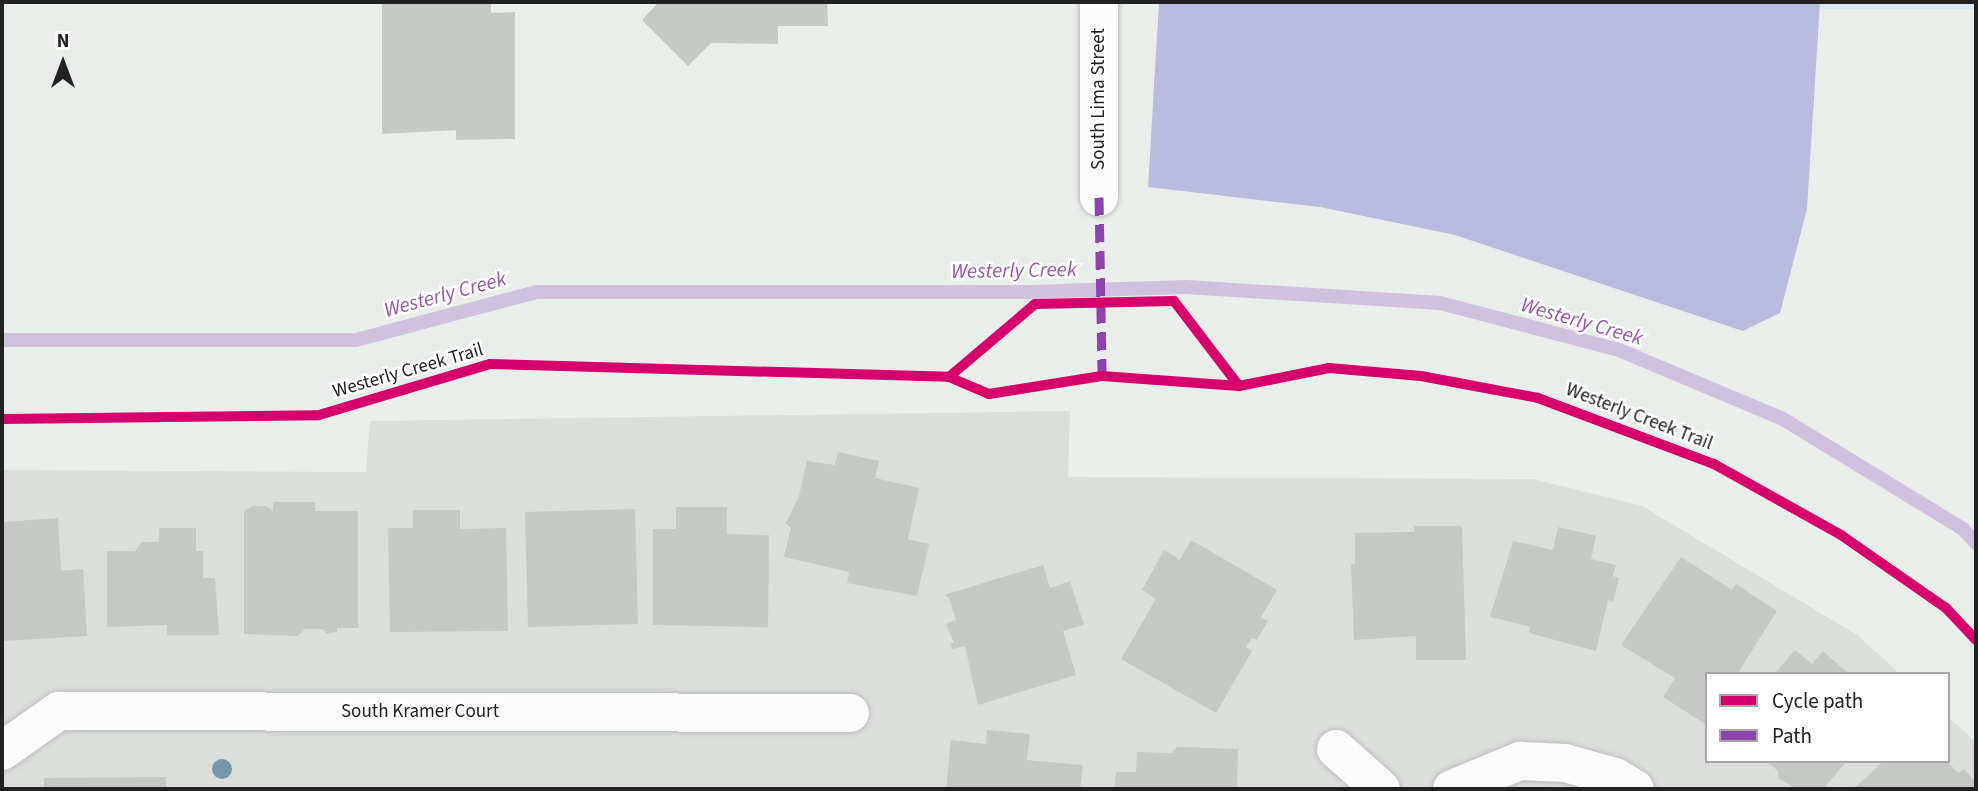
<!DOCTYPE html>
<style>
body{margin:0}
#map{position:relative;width:1978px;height:791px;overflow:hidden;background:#eaeeea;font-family:"Source Sans 3",sans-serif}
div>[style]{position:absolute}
.residential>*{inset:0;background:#dbdedb}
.park>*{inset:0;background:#d9e8f0}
.pitch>*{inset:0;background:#b8bcdf}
.stream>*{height:14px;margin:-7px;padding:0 7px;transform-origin:7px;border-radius:7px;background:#d0c1de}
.building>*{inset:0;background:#c6c9c5}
.roads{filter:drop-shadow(0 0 2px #bdbfbd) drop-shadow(0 0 2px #bdbfbd)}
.street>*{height:38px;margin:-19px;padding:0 19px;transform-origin:19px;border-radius:19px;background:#fcfcfc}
.quiet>*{height:9px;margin-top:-4.5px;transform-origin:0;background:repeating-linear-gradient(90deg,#8e44ad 0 18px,transparent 0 27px)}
.cycleway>*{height:10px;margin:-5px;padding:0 5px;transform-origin:5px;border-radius:5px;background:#d6006c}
.trees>*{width:20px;height:20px;margin:-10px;border-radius:50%;background:#7697aa}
span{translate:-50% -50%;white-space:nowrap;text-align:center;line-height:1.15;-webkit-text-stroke:5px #fff;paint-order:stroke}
.street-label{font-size:19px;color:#212121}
.water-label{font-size:21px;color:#9956a7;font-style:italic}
.frame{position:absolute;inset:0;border:4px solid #212121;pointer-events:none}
.legend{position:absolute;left:1705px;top:672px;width:245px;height:91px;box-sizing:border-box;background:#fff;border:2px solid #a6a6a6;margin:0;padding:9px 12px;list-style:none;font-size:21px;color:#212121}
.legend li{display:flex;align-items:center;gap:14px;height:35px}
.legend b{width:35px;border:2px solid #a6a6a6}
.north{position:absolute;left:28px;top:28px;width:70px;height:70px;-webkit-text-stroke:5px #fff;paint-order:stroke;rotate:0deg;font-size:19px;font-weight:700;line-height:28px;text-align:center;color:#212121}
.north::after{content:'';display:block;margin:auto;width:24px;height:32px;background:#212121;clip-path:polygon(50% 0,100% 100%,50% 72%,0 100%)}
</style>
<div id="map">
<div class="residential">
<div style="clip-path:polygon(1070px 411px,1068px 477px,1533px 479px,1642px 506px,1857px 635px,1900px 674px,1707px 674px,1707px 761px,1948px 761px,1948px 717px,1976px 742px,1976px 789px,2px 789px,2px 470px,366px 472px,370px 421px)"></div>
</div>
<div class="park">
<div style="clip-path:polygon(1820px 2px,1976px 2px,1976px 9px,1820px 9px)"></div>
</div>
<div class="pitch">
<div style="clip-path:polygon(1159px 2px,1820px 2px,1807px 209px,1780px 313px,1743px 331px,1455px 235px,1320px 207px,1148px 187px)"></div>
</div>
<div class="stream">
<div style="left:2px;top:340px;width:354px"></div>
<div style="left:356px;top:340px;width:186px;rotate:-14.9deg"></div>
<div style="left:536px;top:292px;width:492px"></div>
<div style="left:1028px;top:292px;width:158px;rotate:-1.8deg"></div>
<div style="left:1186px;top:287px;width:255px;rotate:3.6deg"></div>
<div style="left:1440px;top:303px;width:185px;rotate:14.7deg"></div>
<div style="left:1619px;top:350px;width:178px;rotate:22.8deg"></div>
<div style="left:1783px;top:419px;width:211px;rotate:31.4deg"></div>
<div style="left:1963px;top:529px;width:19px;rotate:47deg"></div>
</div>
<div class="building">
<div style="clip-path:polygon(382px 2px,491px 2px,491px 13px,515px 12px,515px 139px,456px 140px,456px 130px,382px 134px)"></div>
<div style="clip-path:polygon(659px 2px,827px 2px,828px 26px,778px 26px,778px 44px,711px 43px,688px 66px,642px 20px)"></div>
<div style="clip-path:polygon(838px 452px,879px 461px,875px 478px,919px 488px,908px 539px,929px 544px,917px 596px,847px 583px,849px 572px,784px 557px,791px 528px,786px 523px,799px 496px,807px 461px,835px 465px)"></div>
<div style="clip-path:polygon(273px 502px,315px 502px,315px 511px,358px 511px,358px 628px,337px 628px,337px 632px,327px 634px,323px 629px,305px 629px,298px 636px,244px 634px,244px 511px,252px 506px,266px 506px,273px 511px)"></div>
<div style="clip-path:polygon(676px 507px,727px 507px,727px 534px,769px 535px,768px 627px,653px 625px,653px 529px,676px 529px)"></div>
<div style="clip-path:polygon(635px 509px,638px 624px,528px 627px,525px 512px)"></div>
<div style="clip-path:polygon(413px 510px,460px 510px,460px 529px,506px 528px,508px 631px,390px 632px,388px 528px,413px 528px)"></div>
<div style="clip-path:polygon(58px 518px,61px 571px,83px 569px,87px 636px,2px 641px,2px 522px)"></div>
<div style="clip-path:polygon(1414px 526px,1462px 526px,1466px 660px,1416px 660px,1416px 636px,1354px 640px,1351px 564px,1355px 564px,1355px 533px,1414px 532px)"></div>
<div style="clip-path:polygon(1558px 527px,1596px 536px,1591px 559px,1616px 565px,1613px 576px,1619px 578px,1613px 602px,1608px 600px,1596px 651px,1529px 633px,1530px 627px,1490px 617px,1513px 541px,1553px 550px)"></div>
<div style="clip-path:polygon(159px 528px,196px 528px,196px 551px,203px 551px,203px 578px,215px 578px,219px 635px,167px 635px,167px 625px,107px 627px,107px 551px,135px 551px,142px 542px,159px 542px)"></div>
<div style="clip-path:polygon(1191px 540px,1277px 590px,1261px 617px,1268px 621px,1257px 640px,1252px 638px,1246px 647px,1252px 651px,1216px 713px,1121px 659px,1156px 599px,1142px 590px,1164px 550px,1180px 560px)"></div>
<div style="clip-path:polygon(1681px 557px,1732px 590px,1736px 584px,1777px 611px,1737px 674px,1707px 674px,1705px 724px,1663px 697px,1675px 678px,1621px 645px)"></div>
<div style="clip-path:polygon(1043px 565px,1050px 588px,1070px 581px,1084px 625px,1063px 631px,1076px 675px,978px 705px,965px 646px,952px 649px,950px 643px,954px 643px,946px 624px,956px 620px,949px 598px,944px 595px)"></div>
<div style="clip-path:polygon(1795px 650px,1812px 664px,1823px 651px,1849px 674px,1774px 674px)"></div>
<div style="clip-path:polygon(987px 730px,1030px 734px,1027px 760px,1083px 765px,1080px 789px,946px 789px,951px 740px,986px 744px)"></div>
<div style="clip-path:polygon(1177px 747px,1238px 749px,1237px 789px,1115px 789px,1116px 772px,1136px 772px,1137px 752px,1172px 753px)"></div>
<div style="clip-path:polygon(1766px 761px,1847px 761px,1823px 789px,1796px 789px,1778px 778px,1778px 771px)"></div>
<div style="clip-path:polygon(1879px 761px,1947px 761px,1958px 773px,1964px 769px,1976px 782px,1976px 789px,1853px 789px,1881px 764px)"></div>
<div style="clip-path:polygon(166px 777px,166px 789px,44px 789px,44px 778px)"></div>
</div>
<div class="roads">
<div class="street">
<div style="left:1099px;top:197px;width:195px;rotate:-90deg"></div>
<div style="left:1336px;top:749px;width:60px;rotate:41.6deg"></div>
<div style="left:2px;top:751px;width:70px;rotate:-35.1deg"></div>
<div style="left:59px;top:711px;width:791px;rotate:0.14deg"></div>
<div style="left:1452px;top:789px;width:74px;rotate:-22.4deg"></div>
<div style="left:1520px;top:761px;width:45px;rotate:2.5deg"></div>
<div style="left:1565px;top:763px;width:52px;rotate:15.6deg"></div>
<div style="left:1615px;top:777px;width:23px;rotate:31deg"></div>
</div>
</div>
<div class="quiet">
<div style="left:1099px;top:197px;width:179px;rotate:89deg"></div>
</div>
<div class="cycleway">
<div style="left:949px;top:377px;width:113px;rotate:-40.3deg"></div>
<div style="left:1035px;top:304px;width:139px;rotate:-1.2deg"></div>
<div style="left:1174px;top:301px;width:107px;rotate:52.6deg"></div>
<div style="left:2px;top:419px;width:317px;rotate:-0.7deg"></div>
<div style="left:319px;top:415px;width:178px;rotate:-16.6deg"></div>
<div style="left:490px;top:364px;width:459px;rotate:1.6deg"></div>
<div style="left:949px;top:377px;width:43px;rotate:23deg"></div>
<div style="left:989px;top:394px;width:114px;rotate:-9.1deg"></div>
<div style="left:1102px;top:376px;width:137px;rotate:4.2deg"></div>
<div style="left:1239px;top:386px;width:92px;rotate:-11.3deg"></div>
<div style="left:1329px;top:368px;width:92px;rotate:5deg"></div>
<div style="left:1421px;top:376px;width:119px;rotate:10.6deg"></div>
<div style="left:1538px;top:398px;width:188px;rotate:20.6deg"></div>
<div style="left:1714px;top:464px;width:145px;rotate:29.2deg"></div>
<div style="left:1841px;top:535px;width:128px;rotate:34.8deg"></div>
<div style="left:1946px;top:608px;width:44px;rotate:46.8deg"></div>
</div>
<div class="trees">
<div style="left:222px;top:769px"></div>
</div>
<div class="street-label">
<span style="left:1099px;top:99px;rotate:-90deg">South Lima Street</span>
<span style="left:408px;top:371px;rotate:-16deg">Westerly Creek Trail</span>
<span style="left:1639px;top:417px;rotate:21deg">Westerly Creek Trail</span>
<span style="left:420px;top:712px">South Kramer Court</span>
</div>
<div class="water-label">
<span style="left:1014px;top:270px;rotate:-1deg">Westerly Creek</span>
<span style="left:445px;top:294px;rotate:-15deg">Westerly Creek</span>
<span style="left:1582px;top:321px;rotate:16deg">Westerly Creek</span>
</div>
<div class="frame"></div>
<ul class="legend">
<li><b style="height:9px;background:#d6006c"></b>Cycle path</li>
<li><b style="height:9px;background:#8e44ad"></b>Path</li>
</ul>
<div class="north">N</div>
</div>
